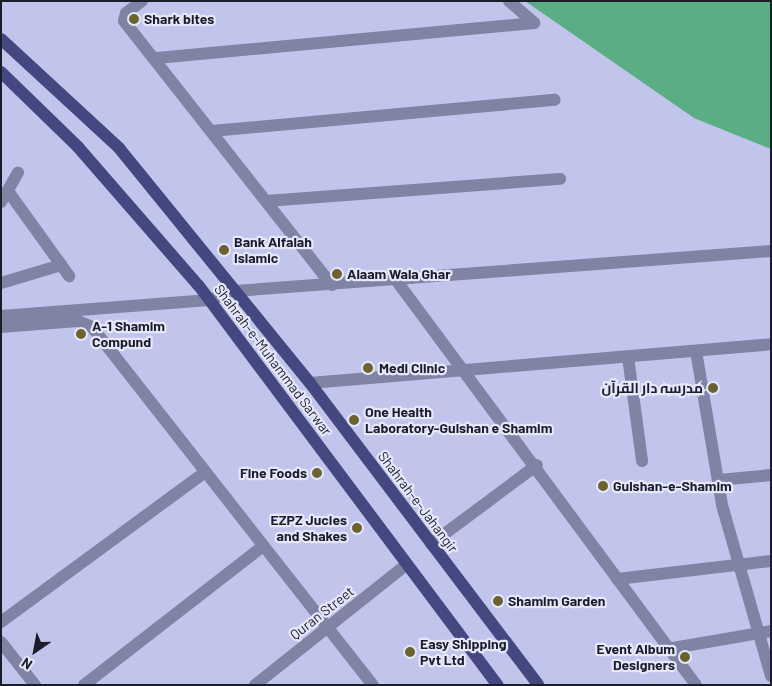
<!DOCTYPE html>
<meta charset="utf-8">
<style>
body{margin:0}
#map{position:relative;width:772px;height:686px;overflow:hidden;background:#c1c5eb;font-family:Barlow,Cairo,sans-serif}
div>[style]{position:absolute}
.green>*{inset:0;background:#5bad83}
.minor>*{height:12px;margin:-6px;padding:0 6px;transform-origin:6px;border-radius:6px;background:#7f83a4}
.major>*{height:12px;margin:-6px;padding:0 6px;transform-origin:6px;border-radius:6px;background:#454781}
.dots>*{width:14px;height:14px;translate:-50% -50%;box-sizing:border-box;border:2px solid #e5e7fb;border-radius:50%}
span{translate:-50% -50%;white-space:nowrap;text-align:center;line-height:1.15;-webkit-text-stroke:4.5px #e5e7fb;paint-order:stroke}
.poi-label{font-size:14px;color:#1c1d2b;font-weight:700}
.left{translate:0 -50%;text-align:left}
.right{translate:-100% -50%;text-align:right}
.street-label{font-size:14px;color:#1c1d2b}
.frame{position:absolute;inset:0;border:2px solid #1c1d2b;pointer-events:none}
.north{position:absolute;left:10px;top:626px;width:50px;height:50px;-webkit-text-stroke:4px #e5e7fb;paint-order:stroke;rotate:213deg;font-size:14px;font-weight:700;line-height:20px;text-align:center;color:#1c1d2b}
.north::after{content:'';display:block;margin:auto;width:18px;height:22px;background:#1c1d2b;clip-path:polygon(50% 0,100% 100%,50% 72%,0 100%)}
</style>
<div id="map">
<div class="green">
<div style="clip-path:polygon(525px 1px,771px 1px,771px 149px,694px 118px)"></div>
</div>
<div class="minor">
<div style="left:142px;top:1px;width:20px;rotate:143deg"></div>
<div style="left:126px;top:13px;width:8px;rotate:104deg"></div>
<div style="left:124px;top:21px;width:336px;rotate:51.8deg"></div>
<div style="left:509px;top:1px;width:33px;rotate:41deg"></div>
<div style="left:157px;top:58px;width:379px;rotate:-5.3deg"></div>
<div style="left:212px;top:131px;width:344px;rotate:-5.2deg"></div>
<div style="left:8px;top:191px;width:105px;rotate:54.3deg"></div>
<div style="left:266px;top:201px;width:295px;rotate:-4.3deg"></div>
<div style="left:1px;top:202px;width:34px;rotate:-60deg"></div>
<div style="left:396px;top:280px;width:504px;rotate:53.47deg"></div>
<div style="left:1px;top:283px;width:63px;rotate:-16.7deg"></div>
<div style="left:1px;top:316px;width:209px;rotate:-4.4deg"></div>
<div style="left:209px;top:300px;width:28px;rotate:-19deg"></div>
<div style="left:235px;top:291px;width:537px;rotate:-4.27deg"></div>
<div style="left:1px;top:327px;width:77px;rotate:-4.5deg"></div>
<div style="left:78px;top:321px;width:15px;rotate:23deg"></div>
<div style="left:92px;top:327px;width:455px;rotate:51.9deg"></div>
<div style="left:696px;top:351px;width:156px;rotate:80.4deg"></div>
<div style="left:722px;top:505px;width:178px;rotate:74deg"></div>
<div style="left:628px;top:357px;width:105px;rotate:82.3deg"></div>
<div style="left:310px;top:383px;width:463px;rotate:-4.8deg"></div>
<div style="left:719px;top:480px;width:52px;rotate:-5.5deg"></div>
<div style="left:431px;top:544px;width:132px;rotate:-36.7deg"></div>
<div style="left:617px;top:579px;width:155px;rotate:-6.7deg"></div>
<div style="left:1px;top:622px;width:252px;rotate:-36.3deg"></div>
<div style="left:1px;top:642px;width:55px;rotate:51.7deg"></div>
<div style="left:667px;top:649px;width:106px;rotate:-9.8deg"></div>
<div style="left:84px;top:685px;width:227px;rotate:-37.8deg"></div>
<div style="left:255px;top:685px;width:194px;rotate:-38.5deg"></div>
</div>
<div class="major">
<div style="left:1px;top:39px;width:161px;rotate:42.7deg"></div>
<div style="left:119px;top:148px;width:303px;rotate:50.9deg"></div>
<div style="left:310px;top:383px;width:378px;rotate:52.9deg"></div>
<div style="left:1px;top:72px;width:107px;rotate:44.2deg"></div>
<div style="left:78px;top:147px;width:184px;rotate:49deg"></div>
<div style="left:199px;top:286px;width:499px;rotate:53.2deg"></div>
</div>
<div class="dots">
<div style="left:134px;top:19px;background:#6b622f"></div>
<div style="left:224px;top:250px;background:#6b622f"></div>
<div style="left:337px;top:274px;background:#6b622f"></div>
<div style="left:81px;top:334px;background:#6b622f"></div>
<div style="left:368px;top:368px;background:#6b622f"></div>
<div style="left:713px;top:388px;background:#6b622f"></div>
<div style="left:354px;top:420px;background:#6b622f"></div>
<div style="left:317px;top:473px;background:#6b622f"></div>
<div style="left:603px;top:486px;background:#6b622f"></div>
<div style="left:357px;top:528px;background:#6b622f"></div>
<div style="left:498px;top:601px;background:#6b622f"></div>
<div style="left:410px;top:652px;background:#6b622f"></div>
<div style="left:685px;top:657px;background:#6b622f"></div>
</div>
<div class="poi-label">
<span class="left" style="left:144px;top:19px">Shark bites</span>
<span class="left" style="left:234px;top:250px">Bank Alfalah<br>Islamic</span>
<span class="left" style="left:347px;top:274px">Alaam Wala Ghar</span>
<span class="left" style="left:92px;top:334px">A-1 Shamim<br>Compund</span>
<span class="left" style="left:379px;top:368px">Medi Clinic</span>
<span class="right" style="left:703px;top:388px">مدرسہ دار القرآن</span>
<span class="left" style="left:365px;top:420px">One Health<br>Laboratory-Gulshan e Shamim</span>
<span class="right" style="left:307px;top:473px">Fine Foods</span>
<span class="left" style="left:613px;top:486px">Gulshan-e-Shamim</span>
<span class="right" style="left:347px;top:528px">EZPZ Jucies<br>and Shakes</span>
<span class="left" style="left:508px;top:601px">Shamim Garden</span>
<span class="left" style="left:420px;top:652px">Easy Shipping<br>Pvt Ltd</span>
<span class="right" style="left:675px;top:657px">Event Album<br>Designers</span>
</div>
<div class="street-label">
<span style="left:273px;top:360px;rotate:53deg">Shahrah-e-Muhammad Sarwar</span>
<span style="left:418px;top:502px;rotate:53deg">Shahrah-e-Jahangir</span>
<span style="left:322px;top:613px;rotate:-38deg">Quran Street</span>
</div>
<div class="frame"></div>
<div class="north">N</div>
</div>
